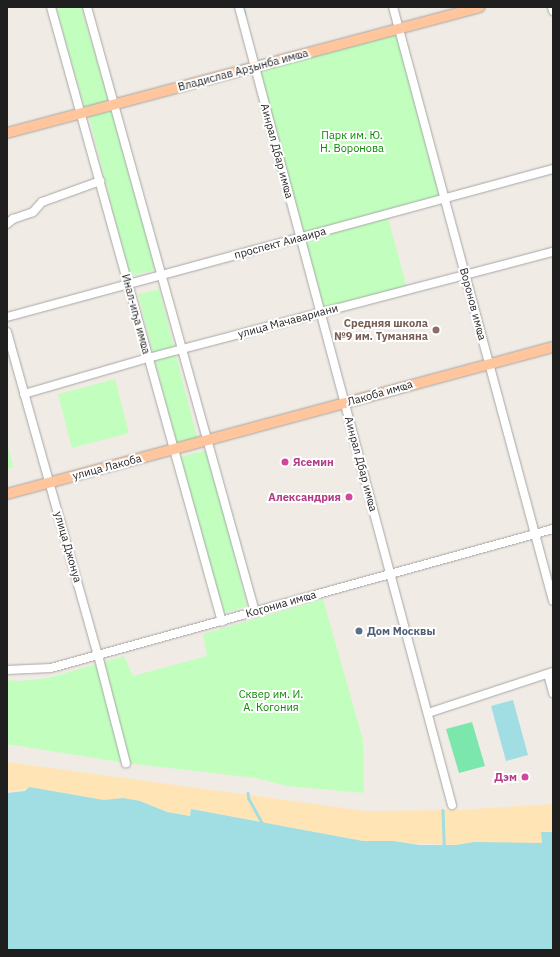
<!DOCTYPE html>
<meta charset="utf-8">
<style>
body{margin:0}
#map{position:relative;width:560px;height:957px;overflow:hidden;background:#f1ebe5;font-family:"IBM Plex Sans",sans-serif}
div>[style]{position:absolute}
.sand>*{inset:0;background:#ffe5b5}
.park>*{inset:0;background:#c2ffbe}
.pitch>*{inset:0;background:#7be7ad}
.water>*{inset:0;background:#a1dee3}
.stream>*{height:2.5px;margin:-1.25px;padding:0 1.25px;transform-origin:1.25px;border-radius:1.25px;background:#a1dee3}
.roads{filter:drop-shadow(0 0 1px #a6a6a6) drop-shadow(0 0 1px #a6a6a6)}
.minor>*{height:8px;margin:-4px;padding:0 4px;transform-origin:4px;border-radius:4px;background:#fff}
.major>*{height:10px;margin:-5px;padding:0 5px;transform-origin:5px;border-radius:5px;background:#ffc59c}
.dots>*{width:11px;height:11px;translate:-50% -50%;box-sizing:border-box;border:2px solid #fff;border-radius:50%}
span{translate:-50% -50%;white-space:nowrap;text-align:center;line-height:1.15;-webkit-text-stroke:4px #fff;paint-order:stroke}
.street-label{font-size:11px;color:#1f1f1f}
.park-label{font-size:11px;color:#0a8a01}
.education-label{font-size:11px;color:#785e54;font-weight:700}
.right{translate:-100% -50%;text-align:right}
.hotel-label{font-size:11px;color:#b23c85;font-weight:700}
.left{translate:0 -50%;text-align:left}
.service-label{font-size:11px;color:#4e5e75;font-weight:700}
.frame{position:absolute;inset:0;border:8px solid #1f1f1f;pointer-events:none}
</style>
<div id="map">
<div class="sand">
<div style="clip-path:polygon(7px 762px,365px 811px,457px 810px,553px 804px,553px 831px,542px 832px,542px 843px,456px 845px,363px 841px,191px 809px,190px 816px,167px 812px,140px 801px,104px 800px,27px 789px,7px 792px)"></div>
</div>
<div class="park">
<div style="clip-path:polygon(56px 7px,81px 7px,109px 102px,85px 109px)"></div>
<div style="clip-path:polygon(399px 29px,444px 198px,300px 237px,255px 67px)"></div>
<div style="clip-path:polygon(114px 110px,155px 270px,129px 276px,89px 116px)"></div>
<div style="clip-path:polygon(388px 218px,407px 288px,323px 309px,305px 239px)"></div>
<div style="clip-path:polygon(159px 289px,198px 441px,177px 446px,138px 294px)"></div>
<div style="clip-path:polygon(115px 379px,129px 433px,72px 448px,58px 394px)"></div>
<div style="clip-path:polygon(7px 442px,13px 467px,7px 469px)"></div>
<div style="clip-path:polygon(208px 450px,247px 606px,222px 614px,180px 457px)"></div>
<div style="clip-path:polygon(323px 599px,363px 740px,364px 793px,287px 786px,256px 778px,126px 763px,7px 744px,7px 680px,20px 681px,48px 678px,124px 656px,133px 676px,207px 656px,203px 634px)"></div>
</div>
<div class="pitch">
<div style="clip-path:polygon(472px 722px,485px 766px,459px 773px,446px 729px)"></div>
</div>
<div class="water">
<div style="clip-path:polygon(513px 700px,528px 755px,506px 761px,491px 706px)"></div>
<div style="clip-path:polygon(29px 787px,104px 800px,123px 798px,140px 801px,167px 812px,190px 816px,191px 809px,363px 841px,393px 841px,420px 845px,456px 845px,474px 842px,542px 843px,541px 832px,553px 832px,553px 950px,7px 950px,7px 793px,25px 791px)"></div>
</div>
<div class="stream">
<div style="left:243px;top:7px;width:7px;rotate:74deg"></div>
<div style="left:248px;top:793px;width:6px;rotate:81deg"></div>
<div style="left:249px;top:799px;width:29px;rotate:61deg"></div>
<div style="left:443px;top:810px;width:35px;rotate:88deg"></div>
</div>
<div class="roads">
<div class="minor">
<div style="left:51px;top:7px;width:638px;rotate:74.46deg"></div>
<div style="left:87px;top:7px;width:628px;rotate:74.48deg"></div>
<div style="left:239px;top:7px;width:826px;rotate:75.06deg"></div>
<div style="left:393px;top:7px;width:615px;rotate:74.92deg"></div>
<div style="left:552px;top:7px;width:4px;rotate:76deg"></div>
<div style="left:7px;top:224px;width:8px;rotate:-40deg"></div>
<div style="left:13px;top:219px;width:21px;rotate:-19deg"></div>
<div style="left:33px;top:212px;width:13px;rotate:-48deg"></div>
<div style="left:42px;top:202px;width:62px;rotate:-19.9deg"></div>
<div style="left:7px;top:317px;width:566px;rotate:-15.17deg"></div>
<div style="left:7px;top:332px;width:336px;rotate:74.3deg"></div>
<div style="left:98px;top:655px;width:112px;rotate:75.5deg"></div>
<div style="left:24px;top:394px;width:129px;rotate:-16.2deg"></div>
<div style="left:148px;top:358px;width:419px;rotate:-14.7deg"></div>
<div style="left:7px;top:670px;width:44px;rotate:-2.6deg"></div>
<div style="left:51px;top:668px;width:521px;rotate:-15.48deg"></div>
<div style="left:548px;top:674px;width:20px;rotate:75deg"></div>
<div style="left:428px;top:713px;width:132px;rotate:-18.2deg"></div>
</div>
<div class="major">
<div style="left:7px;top:133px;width:489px;rotate:-14.9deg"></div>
<div style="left:7px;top:494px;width:565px;rotate:-15.07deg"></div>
</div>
</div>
<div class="dots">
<div style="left:436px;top:330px;background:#8d6e63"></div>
<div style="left:285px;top:462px;background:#d1479c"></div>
<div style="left:349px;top:497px;background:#d1479c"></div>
<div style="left:359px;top:631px;background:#5c6f8a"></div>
<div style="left:525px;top:777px;background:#d1479c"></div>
</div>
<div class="street-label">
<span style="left:243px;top:70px;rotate:-15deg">Владислав Арӡынба имҩа</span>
<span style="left:277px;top:151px;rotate:75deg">Аинрал Дбар имҩа</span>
<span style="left:280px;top:243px;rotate:-15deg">проспект Аиааира</span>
<span style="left:473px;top:304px;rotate:75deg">Воронов имҩа</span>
<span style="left:136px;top:314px;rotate:75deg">Инал-иҧа имҩа</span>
<span style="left:288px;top:321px;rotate:-15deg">улица Мачавариани</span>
<span style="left:380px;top:393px;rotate:-16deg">Лакоба имҩа</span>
<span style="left:361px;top:464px;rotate:75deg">Аинрал Дбар имҩа</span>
<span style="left:107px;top:467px;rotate:-15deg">улица Лакоба</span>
<span style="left:68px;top:547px;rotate:74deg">улица Джонуа</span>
<span style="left:281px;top:604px;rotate:-16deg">Коӷониа имҩа</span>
</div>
<div class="park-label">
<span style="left:352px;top:142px">Парк им. Ю.<br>Н. Воронова</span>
<span style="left:271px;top:701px">Сквер им. И.<br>А. Когония</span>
</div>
<div class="education-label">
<span class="right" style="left:428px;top:330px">Средняя школа<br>№9 им. Туманяна</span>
</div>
<div class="hotel-label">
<span class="left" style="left:293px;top:462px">Ясемин</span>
<span class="right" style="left:341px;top:497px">Александрия</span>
<span class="right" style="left:517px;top:777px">Дэм</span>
</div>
<div class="service-label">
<span class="left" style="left:367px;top:631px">Дом Москвы</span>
</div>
<div class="frame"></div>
</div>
